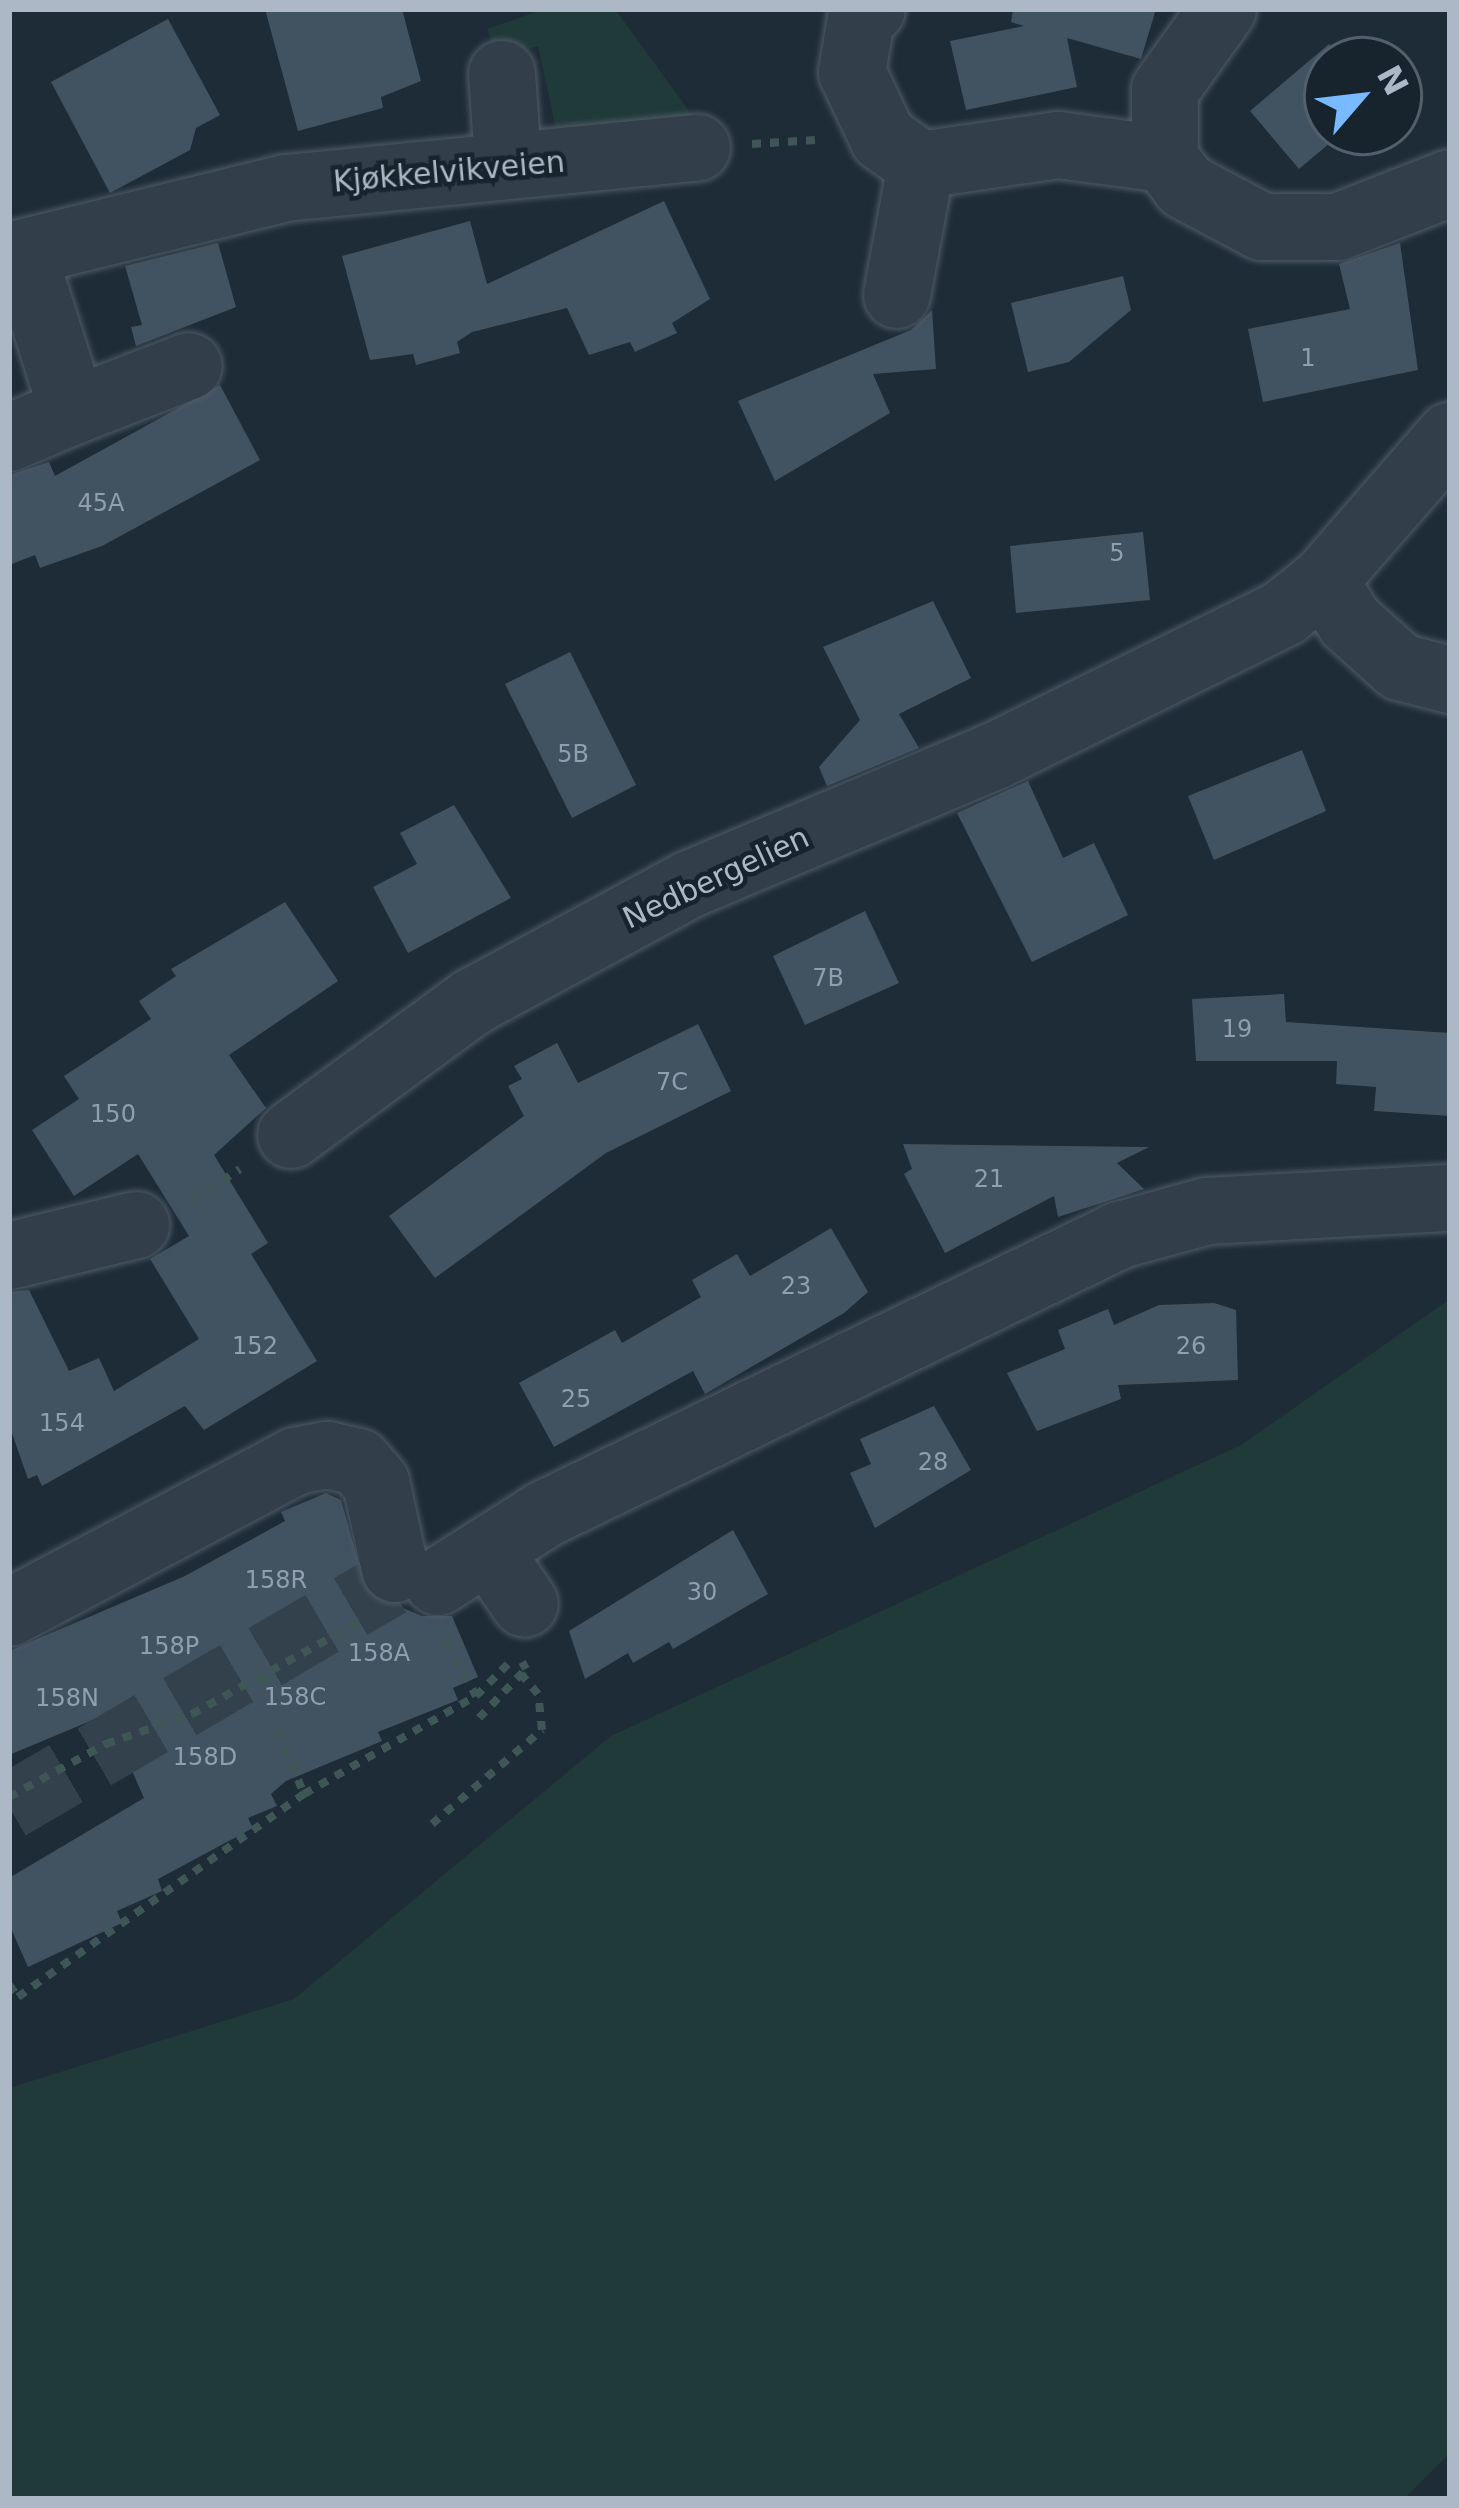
<!DOCTYPE html>
<meta charset="utf-8">
<style>
body{margin:0}
#map{position:relative;width:1459px;height:2508px;overflow:hidden;background:#1e2c38;font-family:"DejaVu Sans",sans-serif}
div>[style]{position:absolute}
.green>*{inset:0;background:#203939}
.building>*{inset:0;background:#415261}
.minor-tunnel>*{height:66px;margin-top:-33px;transform-origin:0;background:repeating-linear-gradient(90deg,#33414d 0 66px,transparent 0 99px)}
.path>*{height:8px;margin-top:-4px;transform-origin:0;background:repeating-linear-gradient(90deg,#3e5656 0 9px,transparent 0 18px)}
.roads{filter:drop-shadow(0 0 3px #4f5b67) drop-shadow(0 0 3px #4f5b67)}
.minor>*{height:66px;margin:-33px;padding:0 33px;transform-origin:33px;border-radius:33px;background:#323e49}
span{translate:-50% -50%;white-space:nowrap;text-align:center;line-height:1.15;-webkit-text-stroke:9px #17232d;paint-order:stroke}
.number-label{font-size:24px;color:#919ead}
.number-label span{-webkit-text-stroke-width:0}
.street-label{font-size:30px;color:#acb8c6}
.frame{position:absolute;inset:0;border:12px solid #acb8c6;pointer-events:none}
.north{position:absolute;left:1303px;top:36px;width:120px;height:120px;box-sizing:border-box;background:#17232d;border:3px solid #535f6a;border-radius:50%;rotate:62deg;font-size:33px;font-weight:700;line-height:48px;text-align:center;color:#acb8c6}
.north::after{content:'';display:block;margin:auto;width:42px;height:54px;background:#77baff;clip-path:polygon(50% 0,100% 100%,50% 72%,0 100%)}
</style>
<div id="map">
<div class="green">
<div style="clip-path:polygon(544px 9px,615px 9px,700px 126px,559px 143px,538px 47px,495px 51px,487px 29px)"></div>
<div style="clip-path:polygon(1450px 1299px,1450px 2453px,1404px 2499px,9px 2499px,9px 2088px,294px 1999px,611px 1736px,1241px 1445px)"></div>
</div>
<div class="building">
<div style="clip-path:polygon(265px 9px,402px 9px,421px 81px,381px 97px,383px 108px,298px 131px)"></div>
<div style="clip-path:polygon(1013px 9px,1156px 9px,1141px 59px,1067px 38px,1077px 87px,966px 110px,950px 41px,1024px 26px,1011px 22px)"></div>
<div style="clip-path:polygon(168px 19px,220px 115px,196px 128px,190px 150px,110px 193px,51px 82px)"></div>
<div style="clip-path:polygon(1329px 44px,1343px 60px,1327px 60px,1327px 132px,1343px 132px,1299px 169px,1250px 111px)"></div>
<div style="clip-path:polygon(664px 201px,710px 299px,672px 323px,677px 333px,635px 352px,630px 342px,589px 355px,567px 308px,472px 332px,457px 342px,460px 353px,416px 365px,413px 354px,370px 360px,342px 256px,470px 221px,487px 284px)"></div>
<div style="clip-path:polygon(218px 243px,236px 307px,136px 346px,131px 327px,142px 325px,125px 266px)"></div>
<div style="clip-path:polygon(1400px 243px,1418px 370px,1263px 402px,1248px 329px,1350px 309px,1339px 264px)"></div>
<div style="clip-path:polygon(1123px 276px,1131px 310px,1069px 362px,1028px 372px,1011px 303px)"></div>
<div style="clip-path:polygon(932px 310px,936px 369px,873px 374px,890px 413px,775px 481px,738px 401px,911px 330px)"></div>
<div style="clip-path:polygon(220px 385px,260px 460px,102px 546px,40px 568px,35px 555px,9px 565px,9px 475px,49px 462px,55px 476px)"></div>
<div style="clip-path:polygon(1143px 532px,1150px 600px,1016px 613px,1010px 546px)"></div>
<div style="clip-path:polygon(933px 601px,971px 678px,899px 714px,919px 748px,827px 786px,819px 767px,860px 720px,823px 647px)"></div>
<div style="clip-path:polygon(570px 652px,636px 785px,572px 818px,505px 684px)"></div>
<div style="clip-path:polygon(1302px 750px,1326px 811px,1214px 860px,1188px 796px)"></div>
<div style="clip-path:polygon(1028px 781px,1063px 858px,1094px 843px,1128px 915px,1032px 962px,957px 813px)"></div>
<div style="clip-path:polygon(454px 805px,511px 898px,408px 953px,373px 887px,417px 864px,400px 833px)"></div>
<div style="clip-path:polygon(285px 902px,338px 981px,229px 1055px,266px 1108px,214px 1155px,268px 1243px,251px 1254px,317px 1361px,204px 1430px,185px 1406px,42px 1486px,37px 1475px,28px 1479px,9px 1425px,9px 1292px,29px 1290px,69px 1371px,99px 1358px,114px 1391px,199px 1339px,150px 1259px,189px 1236px,138px 1154px,74px 1196px,32px 1130px,79px 1099px,64px 1076px,151px 1019px,139px 1001px,176px 976px,171px 969px)"></div>
<div style="clip-path:polygon(865px 911px,899px 983px,805px 1025px,773px 956px)"></div>
<div style="clip-path:polygon(1284px 994px,1286px 1022px,1450px 1033px,1450px 1116px,1374px 1111px,1376px 1087px,1336px 1084px,1337px 1061px,1196px 1061px,1192px 999px)"></div>
<div style="clip-path:polygon(698px 1024px,731px 1091px,606px 1153px,435px 1278px,389px 1216px,524px 1116px,508px 1086px,522px 1079px,514px 1066px,557px 1043px,578px 1083px)"></div>
<div style="clip-path:polygon(903px 1144px,1149px 1147px,1117px 1163px,1144px 1189px,1058px 1217px,1054px 1196px,945px 1253px,904px 1174px,912px 1169px)"></div>
<div style="clip-path:polygon(831px 1228px,868px 1292px,844px 1313px,705px 1394px,693px 1371px,554px 1447px,519px 1383px,615px 1330px,622px 1343px,701px 1297px,692px 1280px,737px 1254px,750px 1276px)"></div>
<div style="clip-path:polygon(1214px 1303px,1236px 1310px,1238px 1380px,1118px 1385px,1121px 1399px,1037px 1431px,1007px 1373px,1065px 1349px,1058px 1330px,1108px 1309px,1114px 1325px,1159px 1305px)"></div>
<div style="clip-path:polygon(934px 1406px,971px 1470px,875px 1528px,850px 1473px,871px 1464px,860px 1439px)"></div>
<div style="clip-path:polygon(326px 1493px,341px 1500px,367px 1593px,422px 1616px,452px 1616px,478px 1677px,453px 1688px,458px 1700px,378px 1732px,382px 1741px,286px 1781px,271px 1794px,277px 1806px,248px 1818px,253px 1828px,158px 1879px,162px 1891px,117px 1911px,122px 1923px,28px 1967px,9px 1924px,9px 1878px,144px 1798px,107px 1714px,9px 1755px,9px 1651px,185px 1576px,285px 1521px,281px 1512px)"></div>
<div style="clip-path:polygon(733px 1530px,768px 1594px,673px 1649px,669px 1642px,633px 1663px,628px 1653px,585px 1679px,569px 1631px)"></div>
</div>
<div class="minor-tunnel">
<div style="left:9px;top:1807px;width:441px;rotate:-30.4deg"></div>
<div style="left:389px;top:1584px;width:16px;rotate:-68deg"></div>
</div>
<div class="path">
<div style="left:752px;top:144px;width:63px;rotate:-3.6deg"></div>
<div style="left:192px;top:1200px;width:57px;rotate:-32.9deg"></div>
<div style="left:446px;top:1642px;width:62px;rotate:60.9deg"></div>
<div style="left:262px;top:1676px;width:17px;rotate:62deg"></div>
<div style="left:479px;top:1718px;width:68px;rotate:-46.2deg"></div>
<div style="left:526px;top:1669px;width:8px;rotate:-120deg"></div>
<div style="left:277px;top:1730px;width:69px;rotate:67.1deg"></div>
<div style="left:9px;top:1797px;width:111px;rotate:-28.7deg"></div>
<div style="left:106px;top:1744px;width:91px;rotate:-19.2deg"></div>
<div style="left:192px;top:1714px;width:193px;rotate:-28.8deg"></div>
<div style="left:432px;top:1824px;width:145px;rotate:-40.5deg"></div>
<div style="left:542px;top:1730px;width:36px;rotate:-96deg"></div>
<div style="left:538px;top:1694px;width:26px;rotate:-130deg"></div>
<div style="left:9px;top:1985px;width:15px;rotate:53deg"></div>
<div style="left:18px;top:1997px;width:351px;rotate:-35.4deg"></div>
<div style="left:304px;top:1794px;width:198px;rotate:-29.7deg"></div>
<div style="left:476px;top:1696px;width:45px;rotate:-45deg"></div>
</div>
<div class="roads">
<div class="minor">
<div style="left:872px;top:9px;width:15px;rotate:138deg"></div>
<div style="left:861px;top:19px;width:54px;rotate:99.6deg"></div>
<div style="left:852px;top:72px;width:73px;rotate:64.8deg"></div>
<div style="left:883px;top:138px;width:47px;rotate:35.4deg"></div>
<div style="left:921px;top:165px;width:138px;rotate:-8.3deg"></div>
<div style="left:1058px;top:145px;width:108px;rotate:7.5deg"></div>
<div style="left:1223px;top:9px;width:100px;rotate:125.6deg"></div>
<div style="left:1165px;top:90px;width:69px;rotate:90deg"></div>
<div style="left:1165px;top:159px;width:34px;rotate:53deg"></div>
<div style="left:1185px;top:186px;width:87px;rotate:28deg"></div>
<div style="left:1262px;top:227px;width:76px"></div>
<div style="left:1338px;top:227px;width:120px;rotate:-21.4deg"></div>
<div style="left:502px;top:74px;width:88px;rotate:86.1deg"></div>
<div style="left:9px;top:256px;width:285px;rotate:-13.8deg"></div>
<div style="left:286px;top:188px;width:413px;rotate:-5.6deg"></div>
<div style="left:897px;top:295px;width:132px;rotate:-79.5deg"></div>
<div style="left:73px;top:411px;width:124px;rotate:-21.2deg"></div>
<div style="left:1450px;top:436px;width:192px;rotate:131deg"></div>
<div style="left:1324px;top:581px;width:49px;rotate:57.6deg"></div>
<div style="left:1350px;top:622px;width:67px;rotate:42deg"></div>
<div style="left:1400px;top:667px;width:52px;rotate:14.6deg"></div>
<div style="left:9px;top:438px;width:69px;rotate:-22.9deg"></div>
<div style="left:73px;top:411px;width:166px;rotate:-107.6deg"></div>
<div style="left:291px;top:1135px;width:225px;rotate:-36.3deg"></div>
<div style="left:472px;top:1002px;width:246px;rotate:-28.4deg"></div>
<div style="left:688px;top:885px;width:331px;rotate:-22.8deg"></div>
<div style="left:993px;top:757px;width:325px;rotate:-26.3deg"></div>
<div style="left:1284px;top:613px;width:51px;rotate:-38.7deg"></div>
<div style="left:9px;top:1256px;width:131px;rotate:-13.7deg"></div>
<div style="left:488px;top:1550px;width:65px;rotate:55.6deg"></div>
<div style="left:438px;top:1582px;width:127px;rotate:-32.4deg"></div>
<div style="left:545px;top:1514px;width:639px;rotate:-25.88deg"></div>
<div style="left:1120px;top:1235px;width:90px;rotate:-15.4deg"></div>
<div style="left:1207px;top:1211px;width:243px;rotate:-3.1deg"></div>
<div style="left:9px;top:1613px;width:325px;rotate:-27.9deg"></div>
<div style="left:296px;top:1461px;width:32px;rotate:-11deg"></div>
<div style="left:327px;top:1455px;width:32px;rotate:13deg"></div>
<div style="left:358px;top:1462px;width:28px;rotate:49deg"></div>
<div style="left:376px;top:1483px;width:88px;rotate:77.5deg"></div>
</div>
</div>
<div class="number-label">
<span style="left:1308px;top:359px">1</span>
<span style="left:101px;top:504px">45A</span>
<span style="left:1117px;top:554px">5</span>
<span style="left:573px;top:755px">5B</span>
<span style="left:828px;top:979px">7B</span>
<span style="left:1237px;top:1030px">19</span>
<span style="left:672px;top:1083px">7C</span>
<span style="left:113px;top:1115px">150</span>
<span style="left:989px;top:1180px">21</span>
<span style="left:796px;top:1287px">23</span>
<span style="left:255px;top:1347px">152</span>
<span style="left:1191px;top:1347px">26</span>
<span style="left:576px;top:1400px">25</span>
<span style="left:62px;top:1424px">154</span>
<span style="left:933px;top:1463px">28</span>
<span style="left:276px;top:1581px">158R</span>
<span style="left:702px;top:1593px">30</span>
<span style="left:169px;top:1647px">158P</span>
<span style="left:379px;top:1654px">158A</span>
<span style="left:295px;top:1698px">158C</span>
<span style="left:67px;top:1699px">158N</span>
<span style="left:205px;top:1758px">158D</span>
</div>
<div class="street-label">
<span style="left:449px;top:172px;rotate:-5deg">Kjøkkelvikveien</span>
<span style="left:716px;top:878px;rotate:-25deg">Nedbergelien</span>
</div>
<div class="frame"></div>
<div class="north">N</div>
</div>
